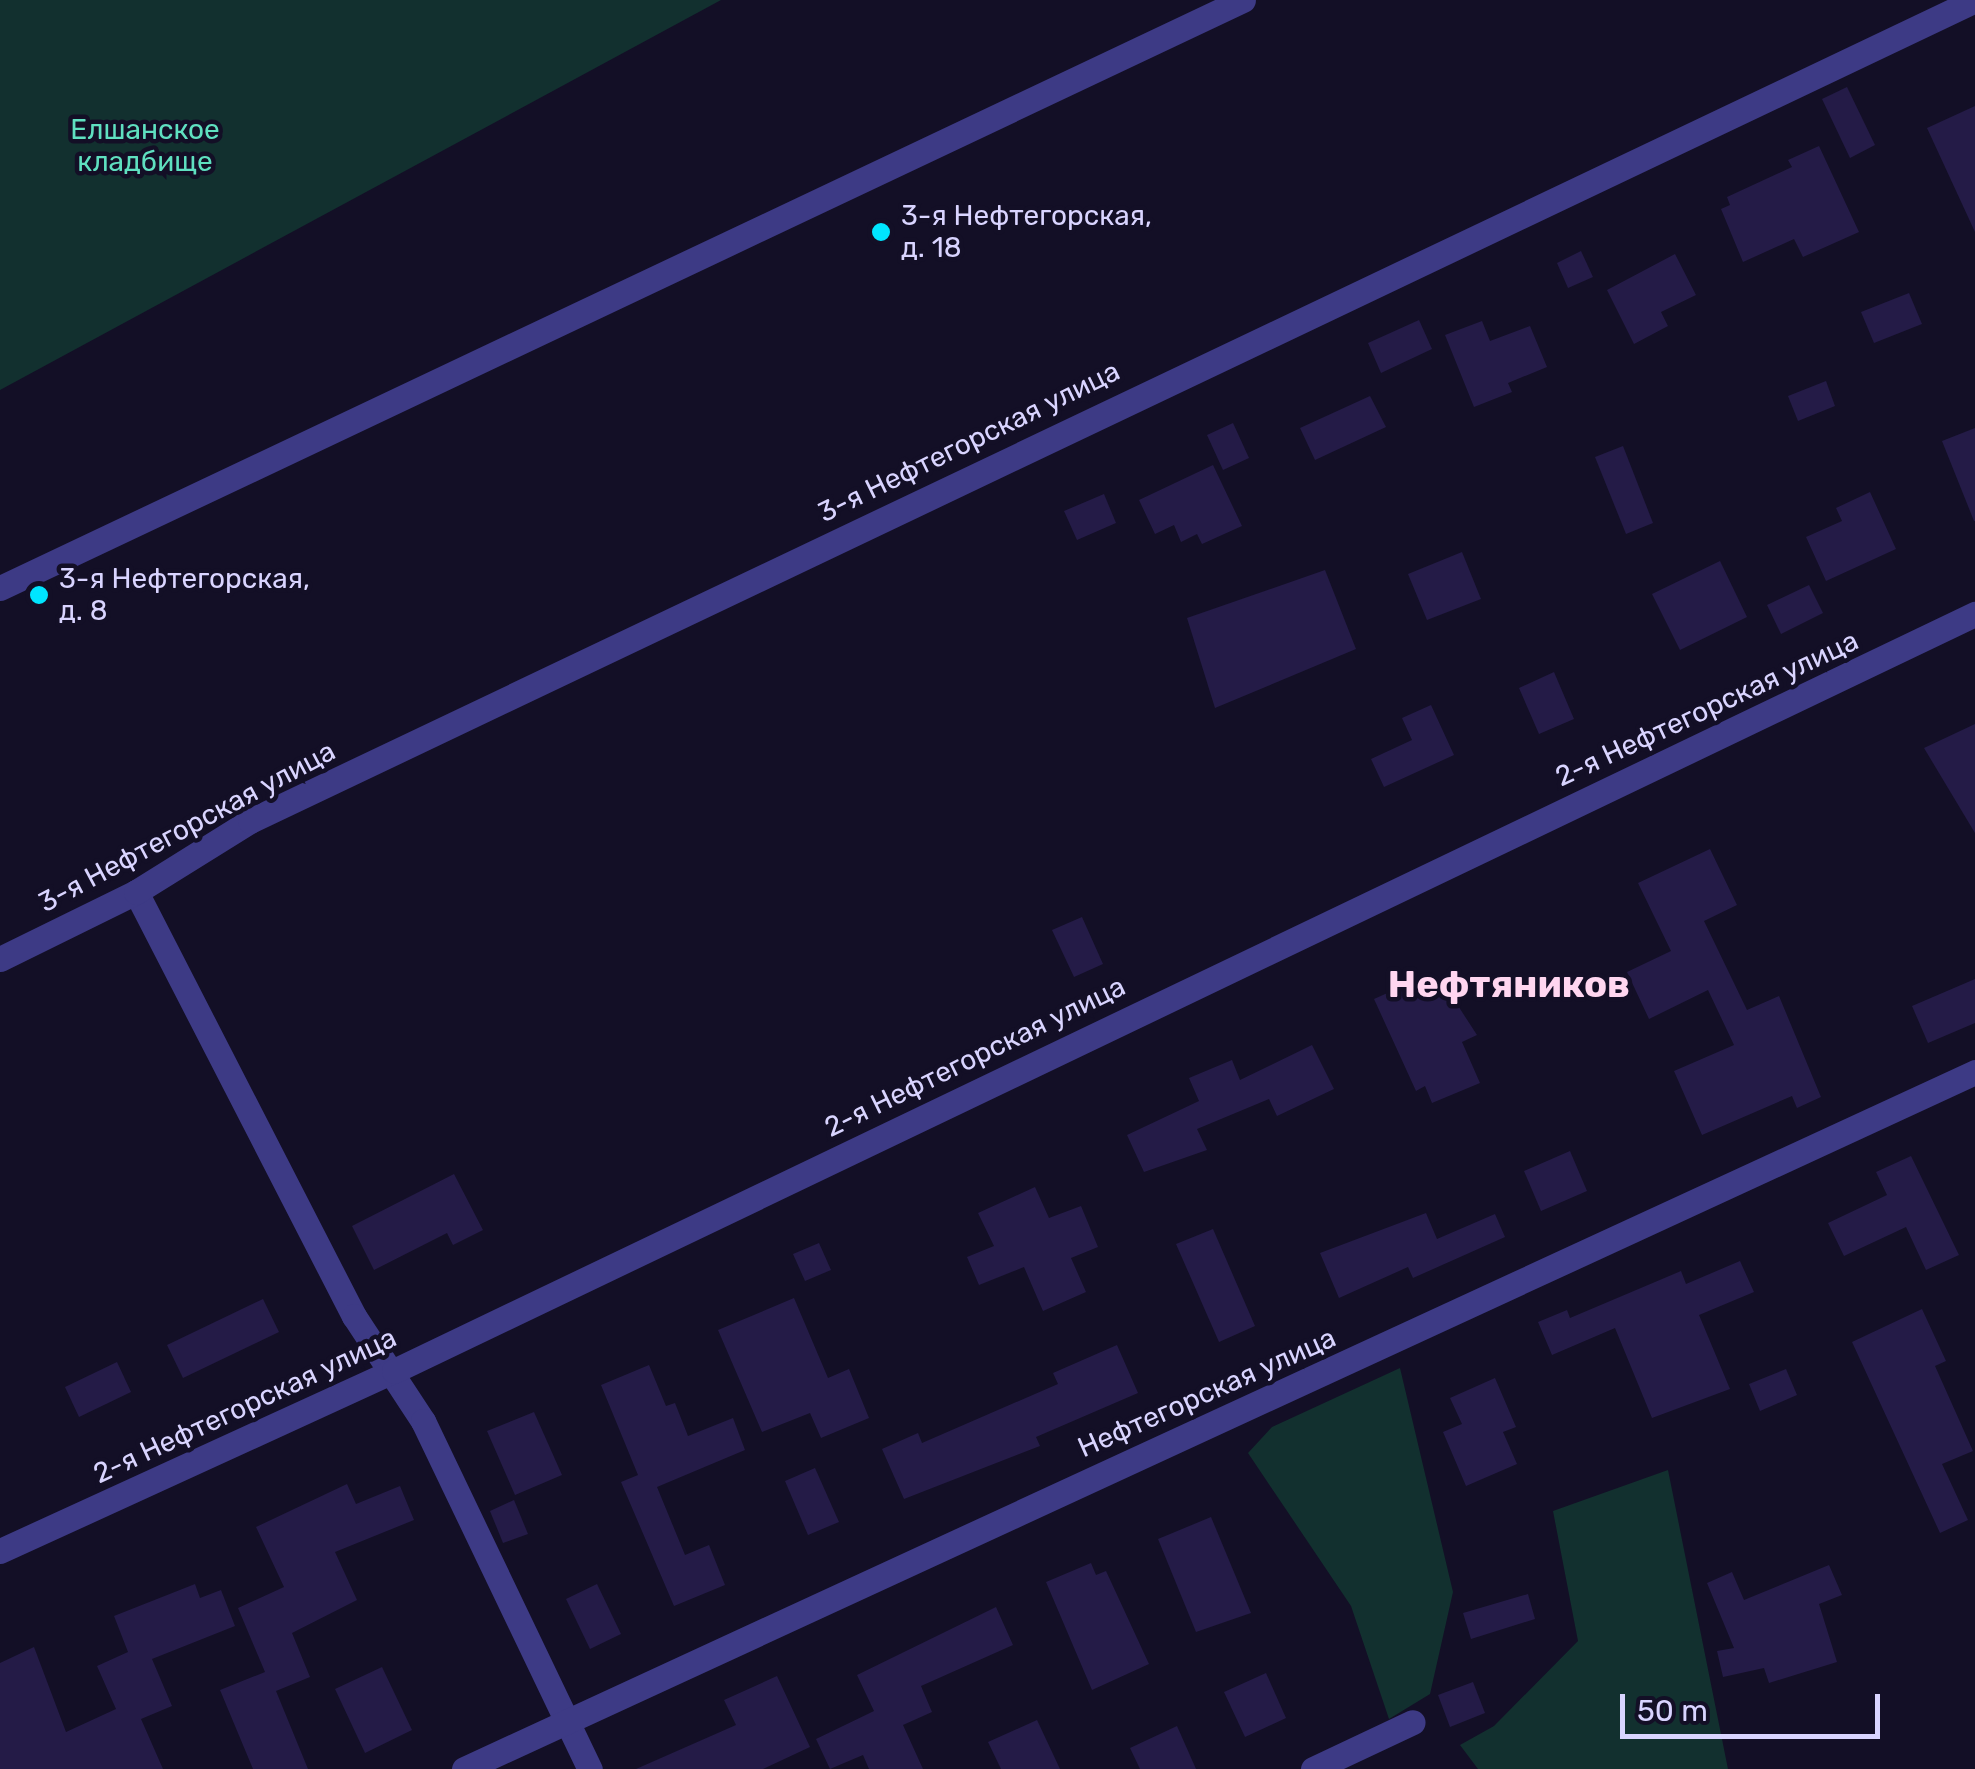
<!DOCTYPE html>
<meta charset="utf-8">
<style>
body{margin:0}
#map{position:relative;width:1975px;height:1769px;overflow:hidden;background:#130f26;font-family:Rubik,sans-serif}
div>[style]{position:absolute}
.green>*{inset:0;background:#12302f}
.building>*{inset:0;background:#241b47}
.street>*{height:25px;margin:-12.5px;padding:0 12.5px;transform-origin:12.5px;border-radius:12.5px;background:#3d3a85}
.dots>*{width:28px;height:28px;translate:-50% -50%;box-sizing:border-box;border:5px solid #130f26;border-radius:50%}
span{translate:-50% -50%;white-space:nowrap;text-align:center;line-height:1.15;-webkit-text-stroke:9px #130f26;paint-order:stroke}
.park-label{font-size:28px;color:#5fe0c0}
.poi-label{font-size:28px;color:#d9d4ff}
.left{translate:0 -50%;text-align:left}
.street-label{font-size:28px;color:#d9d4ff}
.district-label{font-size:38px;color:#ffd6f0;font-weight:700}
.scale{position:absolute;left:1620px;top:1694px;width:260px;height:45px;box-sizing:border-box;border:5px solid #d9d4ff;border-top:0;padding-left:12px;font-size:30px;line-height:35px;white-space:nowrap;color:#d9d4ff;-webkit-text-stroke:8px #130f26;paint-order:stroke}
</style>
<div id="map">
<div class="green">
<div style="clip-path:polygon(0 0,721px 0,0 390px)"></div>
<div style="clip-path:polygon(1400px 1368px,1453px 1592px,1430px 1694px,1389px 1719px,1351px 1606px,1248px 1453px,1272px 1427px)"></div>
<div style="clip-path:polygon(1668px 1470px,1728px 1769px,1478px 1769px,1460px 1745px,1494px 1726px,1578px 1641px,1553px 1511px)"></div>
</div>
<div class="building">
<div style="clip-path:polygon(1847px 87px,1875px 145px,1850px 158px,1822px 99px)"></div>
<div style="clip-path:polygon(1975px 106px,1975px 232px,1927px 128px)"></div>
<div style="clip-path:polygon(1819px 146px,1859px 232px,1803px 257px,1794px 239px,1743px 262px,1721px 209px,1730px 205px,1727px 197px,1792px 167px,1788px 160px)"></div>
<div style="clip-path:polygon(1581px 251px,1593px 277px,1568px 288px,1557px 263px)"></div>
<div style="clip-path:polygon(1675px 254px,1696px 295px,1661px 312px,1668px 326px,1634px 344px,1607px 290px)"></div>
<div style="clip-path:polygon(1909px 293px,1922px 324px,1874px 343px,1861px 312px)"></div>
<div style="clip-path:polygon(1419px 320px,1432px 349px,1381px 373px,1368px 343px)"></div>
<div style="clip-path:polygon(1482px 321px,1490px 341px,1530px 326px,1547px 367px,1508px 383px,1512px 392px,1474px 407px,1445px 335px)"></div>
<div style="clip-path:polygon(1826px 381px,1835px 406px,1798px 421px,1788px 396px)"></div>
<div style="clip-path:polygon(1370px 396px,1386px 427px,1315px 460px,1300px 428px)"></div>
<div style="clip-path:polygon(1233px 423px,1249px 458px,1223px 470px,1207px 435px)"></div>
<div style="clip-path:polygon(1975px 428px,1975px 521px,1974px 521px,1942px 441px)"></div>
<div style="clip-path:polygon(1623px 446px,1653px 523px,1626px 534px,1595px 457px)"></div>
<div style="clip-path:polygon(1213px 465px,1242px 526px,1202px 544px,1197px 534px,1181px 542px,1174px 525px,1155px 534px,1139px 500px)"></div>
<div style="clip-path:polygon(1870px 492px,1896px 549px,1826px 581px,1806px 537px,1842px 521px,1836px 508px)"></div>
<div style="clip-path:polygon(1104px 494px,1116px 523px,1077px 540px,1064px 511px)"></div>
<div style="clip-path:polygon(1462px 552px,1481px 599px,1427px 620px,1408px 574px)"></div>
<div style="clip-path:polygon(1720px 561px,1747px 617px,1680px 650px,1652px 594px)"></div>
<div style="clip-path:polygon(1325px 570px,1356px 649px,1215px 708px,1187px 618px)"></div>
<div style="clip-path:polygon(1809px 585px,1823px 613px,1781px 634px,1767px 605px)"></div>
<div style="clip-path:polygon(1554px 672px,1574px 719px,1539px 734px,1519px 688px)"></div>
<div style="clip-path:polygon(1431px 705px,1454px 755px,1384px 787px,1371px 759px,1412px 740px,1402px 718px)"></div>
<div style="clip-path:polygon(1975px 724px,1975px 833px,1924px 748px)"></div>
<div style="clip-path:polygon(1710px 849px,1737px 905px,1704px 921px,1747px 1010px,1779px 996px,1821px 1097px,1797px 1108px,1792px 1096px,1702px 1135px,1674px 1071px,1734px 1045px,1708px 990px,1649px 1019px,1627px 972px,1671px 951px,1638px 883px)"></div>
<div style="clip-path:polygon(1082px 917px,1103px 964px,1074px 977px,1052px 930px)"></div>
<div style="clip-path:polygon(1440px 978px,1477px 1035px,1462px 1042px,1480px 1083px,1432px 1103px,1425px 1086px,1416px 1091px,1374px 999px,1410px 983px,1414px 990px)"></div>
<div style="clip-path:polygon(1975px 979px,1975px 1023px,1928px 1043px,1912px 1006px)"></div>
<div style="clip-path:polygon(1312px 1045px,1334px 1089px,1277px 1116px,1269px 1099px,1197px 1129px,1207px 1150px,1144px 1172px,1127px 1135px,1199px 1101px,1189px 1078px,1232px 1060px,1240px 1080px)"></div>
<div style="clip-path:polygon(1570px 1151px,1587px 1191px,1541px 1211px,1524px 1171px)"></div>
<div style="clip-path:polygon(1911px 1156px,1959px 1255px,1926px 1270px,1906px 1227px,1844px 1256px,1828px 1223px,1887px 1195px,1876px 1172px)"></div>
<div style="clip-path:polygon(454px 1174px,483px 1230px,453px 1245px,447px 1233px,374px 1270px,352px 1226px)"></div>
<div style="clip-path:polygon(1035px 1187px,1049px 1218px,1081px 1206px,1098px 1247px,1071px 1258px,1086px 1292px,1043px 1311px,1024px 1267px,979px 1285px,967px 1257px,994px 1246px,978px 1213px)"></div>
<div style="clip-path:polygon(1426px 1213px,1437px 1239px,1495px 1214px,1505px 1237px,1413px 1278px,1408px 1267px,1339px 1298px,1320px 1253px)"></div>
<div style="clip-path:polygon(1213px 1229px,1255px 1326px,1219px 1342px,1176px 1244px)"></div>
<div style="clip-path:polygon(819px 1243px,831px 1270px,805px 1281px,793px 1254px)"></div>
<div style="clip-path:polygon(1740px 1261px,1754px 1292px,1699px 1315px,1730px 1389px,1652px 1418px,1615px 1328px,1552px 1355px,1538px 1322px,1567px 1310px,1570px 1318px,1681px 1271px,1686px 1284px)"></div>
<div style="clip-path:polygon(794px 1298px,828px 1378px,849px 1369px,869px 1418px,821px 1438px,810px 1413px,762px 1432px,718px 1330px)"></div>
<div style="clip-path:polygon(263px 1299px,279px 1332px,183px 1378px,167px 1345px)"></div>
<div style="clip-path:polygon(1922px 1309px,1946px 1361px,1935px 1366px,1973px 1451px,1942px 1464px,1968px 1520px,1940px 1533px,1852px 1342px)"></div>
<div style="clip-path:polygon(1117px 1345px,1138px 1393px,1036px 1437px,1040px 1446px,904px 1499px,882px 1449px,918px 1433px,922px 1443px,1058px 1384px,1053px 1373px)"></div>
<div style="clip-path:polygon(117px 1362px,131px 1392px,79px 1417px,65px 1387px)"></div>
<div style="clip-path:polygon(649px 1365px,666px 1406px,675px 1403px,688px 1436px,733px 1418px,745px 1450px,657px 1487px,685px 1555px,709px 1545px,725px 1585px,674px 1606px,621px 1482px,638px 1475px,601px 1385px)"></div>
<div style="clip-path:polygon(1786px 1369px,1797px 1395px,1760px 1411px,1749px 1384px)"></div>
<div style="clip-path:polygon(1495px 1378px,1516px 1427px,1503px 1432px,1517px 1464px,1466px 1486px,1443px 1432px,1462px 1424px,1450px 1398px)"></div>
<div style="clip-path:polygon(534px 1412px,562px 1475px,515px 1495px,487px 1431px)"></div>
<div style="clip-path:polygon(815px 1468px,839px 1522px,808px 1535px,785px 1481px)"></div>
<div style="clip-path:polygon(347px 1484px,356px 1504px,400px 1486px,414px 1520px,335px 1552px,357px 1600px,292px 1633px,310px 1677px,276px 1691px,308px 1769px,253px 1769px,220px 1690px,265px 1672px,238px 1608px,284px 1587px,256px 1527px)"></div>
<div style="clip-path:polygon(514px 1500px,528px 1534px,503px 1543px,490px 1511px)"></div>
<div style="clip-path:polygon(1211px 1517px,1251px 1613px,1196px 1632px,1158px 1539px)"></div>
<div style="clip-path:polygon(1091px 1563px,1096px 1575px,1106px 1571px,1149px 1664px,1092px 1690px,1046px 1582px)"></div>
<div style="clip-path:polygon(1829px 1565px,1842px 1595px,1819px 1604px,1837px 1662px,1769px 1683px,1764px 1668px,1723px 1677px,1717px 1651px,1734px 1648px,1707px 1583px,1732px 1572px,1744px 1600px)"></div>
<div style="clip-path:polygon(195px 1584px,200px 1598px,221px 1590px,235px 1626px,152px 1659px,172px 1706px,141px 1719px,163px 1769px,0 1769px,0 1663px,34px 1647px,66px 1732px,116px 1709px,97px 1666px,128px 1652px,114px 1616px)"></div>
<div style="clip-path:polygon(597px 1584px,621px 1634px,590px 1649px,566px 1599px)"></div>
<div style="clip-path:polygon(1528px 1594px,1535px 1619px,1471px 1639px,1463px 1613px)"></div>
<div style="clip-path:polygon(996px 1607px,1013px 1645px,921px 1686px,932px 1712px,903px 1725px,923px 1769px,869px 1769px,863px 1755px,830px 1769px,816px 1739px,874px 1711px,857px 1675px)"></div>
<div style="clip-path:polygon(382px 1667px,412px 1730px,365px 1753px,335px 1689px)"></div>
<div style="clip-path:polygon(1266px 1673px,1286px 1718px,1245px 1737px,1224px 1692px)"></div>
<div style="clip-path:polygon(777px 1676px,810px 1747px,763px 1769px,636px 1769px,736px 1725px,724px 1700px)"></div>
<div style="clip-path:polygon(1473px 1682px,1485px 1713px,1450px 1727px,1438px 1695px)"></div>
<div style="clip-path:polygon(1037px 1720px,1060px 1769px,1001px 1769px,988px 1742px)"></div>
<div style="clip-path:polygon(1177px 1726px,1196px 1769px,1140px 1769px,1130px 1748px)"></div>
</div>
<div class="street">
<div style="left:0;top:588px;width:1375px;rotate:-25.32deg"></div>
<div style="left:136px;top:892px;width:477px;rotate:62.8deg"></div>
<div style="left:354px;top:1316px;width:126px;rotate:56.7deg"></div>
<div style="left:423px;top:1421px;width:386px;rotate:64.4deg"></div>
<div style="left:0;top:959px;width:152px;rotate:-26.2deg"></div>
<div style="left:136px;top:892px;width:134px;rotate:-31.9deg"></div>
<div style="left:250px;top:821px;width:1910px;rotate:-25.45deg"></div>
<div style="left:0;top:1551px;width:433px;rotate:-24.6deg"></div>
<div style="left:394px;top:1371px;width:1753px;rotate:-25.59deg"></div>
<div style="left:464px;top:1769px;width:1664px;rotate:-24.76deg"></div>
<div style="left:1313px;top:1769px;width:110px;rotate:-25.2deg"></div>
</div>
<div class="dots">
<div style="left:881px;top:232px;background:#00e5ff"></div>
<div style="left:39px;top:595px;background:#00e5ff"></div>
</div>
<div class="park-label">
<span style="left:145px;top:146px">Елшанское<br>кладбище</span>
</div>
<div class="poi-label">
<span class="left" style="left:901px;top:232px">3-я Нефтегорская,<br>д. 18</span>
<span class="left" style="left:59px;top:595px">3-я Нефтегорская,<br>д. 8</span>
</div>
<div class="street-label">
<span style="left:969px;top:442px;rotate:-26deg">3-я Нефтегорская улица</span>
<span style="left:1707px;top:709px;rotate:-25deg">2-я Нефтегорская улица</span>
<span style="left:187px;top:827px;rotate:-28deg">3-я Нефтегорская улица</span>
<span style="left:975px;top:1057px;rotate:-26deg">2-я Нефтегорская улица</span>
<span style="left:1207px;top:1393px;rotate:-24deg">Нефтегорская улица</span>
<span style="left:245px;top:1406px;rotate:-25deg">2-я Нефтегорская улица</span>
</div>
<div class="district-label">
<span style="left:1509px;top:985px">Нефтяников</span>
</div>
<div class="scale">50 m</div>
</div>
